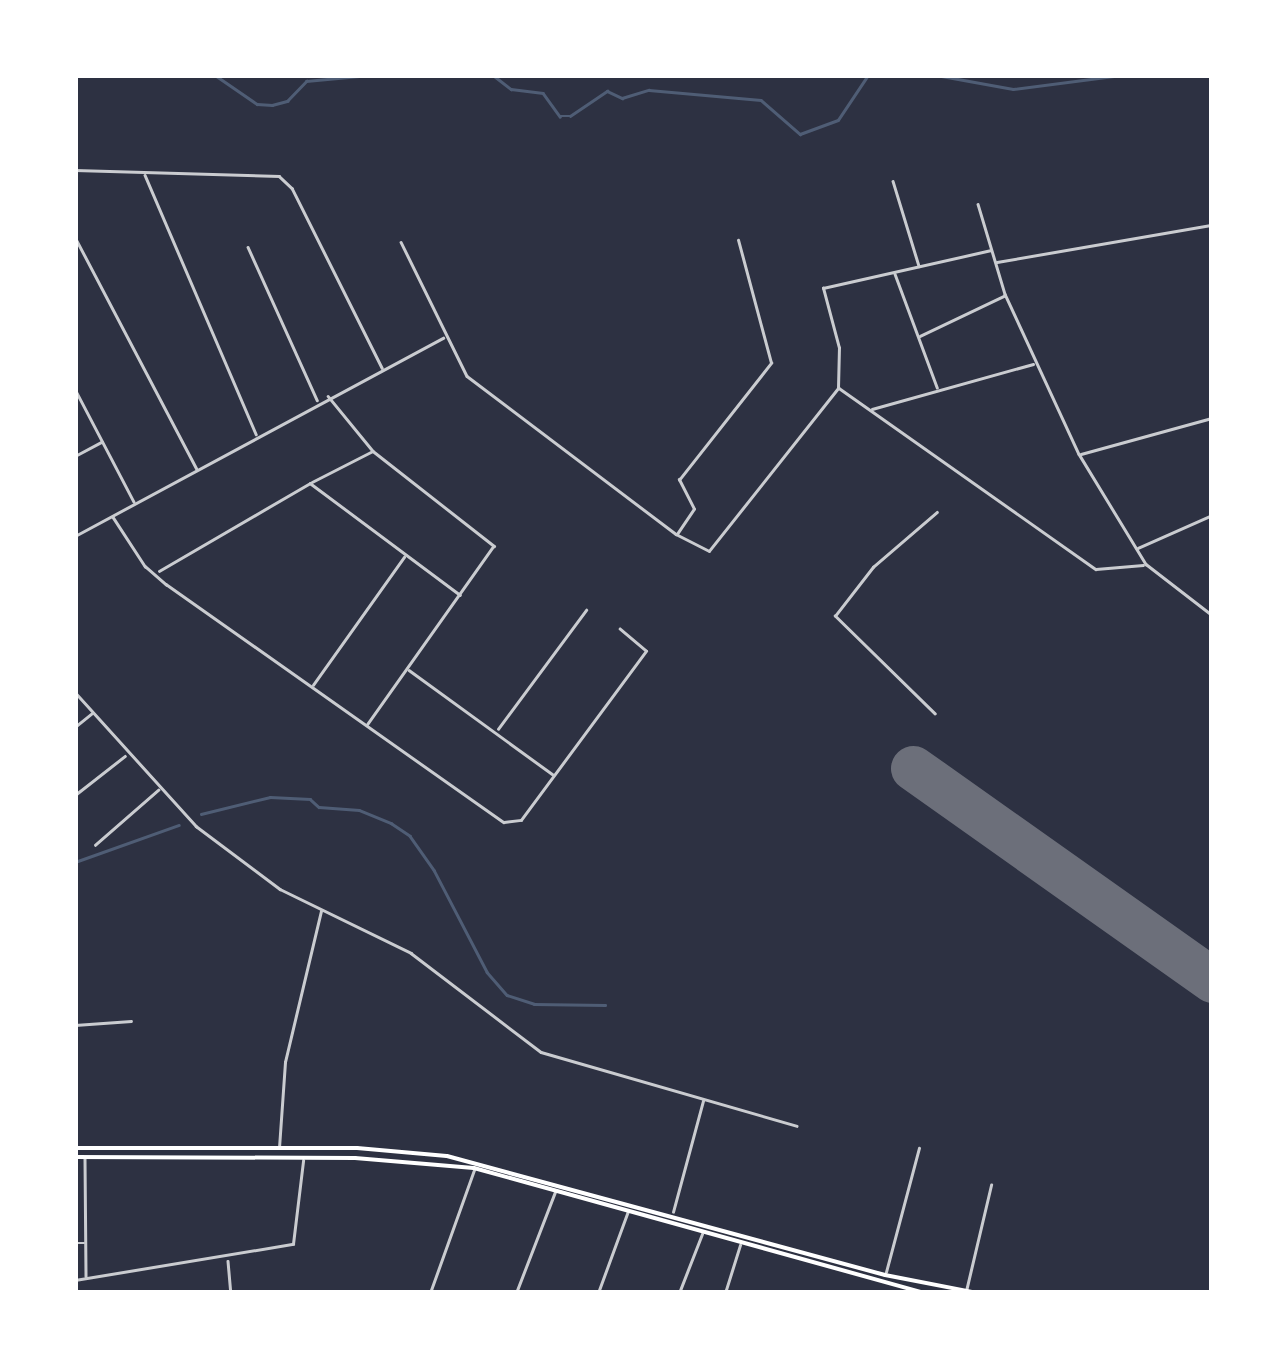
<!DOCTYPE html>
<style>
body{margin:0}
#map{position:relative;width:1287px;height:1368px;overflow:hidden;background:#2d3142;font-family:"Work Sans",sans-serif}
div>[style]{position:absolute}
.stream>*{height:2.5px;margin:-1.25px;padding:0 1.25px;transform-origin:1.25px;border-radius:1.25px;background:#4f5d75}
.runway>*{height:45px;margin:-22.5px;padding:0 22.5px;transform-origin:22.5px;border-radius:22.5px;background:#6c6f7a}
.minor>*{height:2.5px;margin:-1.25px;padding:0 1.25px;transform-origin:1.25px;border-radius:1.25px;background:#caccd0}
.secondary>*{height:4px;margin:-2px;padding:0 2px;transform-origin:2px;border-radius:2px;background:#fff}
span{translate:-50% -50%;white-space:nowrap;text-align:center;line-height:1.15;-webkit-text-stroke:9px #fff;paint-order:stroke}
.frame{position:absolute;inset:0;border:78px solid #fff;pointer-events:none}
</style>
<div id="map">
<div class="stream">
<div style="left:215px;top:75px;width:51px;rotate:34.6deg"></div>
<div style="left:257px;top:104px;width:15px;rotate:4deg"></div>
<div style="left:272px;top:105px;width:16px;rotate:-15deg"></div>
<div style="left:287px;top:101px;width:28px;rotate:-46deg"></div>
<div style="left:306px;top:81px;width:64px;rotate:-5.4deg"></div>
<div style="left:493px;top:75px;width:23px;rotate:38deg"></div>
<div style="left:511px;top:89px;width:32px;rotate:7deg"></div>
<div style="left:543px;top:93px;width:29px;rotate:54deg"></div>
<div style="left:560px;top:116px;width:10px"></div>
<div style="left:570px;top:116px;width:45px;rotate:-34deg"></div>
<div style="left:607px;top:91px;width:17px;rotate:25deg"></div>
<div style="left:622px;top:98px;width:28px;rotate:-17deg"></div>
<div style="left:649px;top:90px;width:112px;rotate:5.1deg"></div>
<div style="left:761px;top:100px;width:52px;rotate:41.1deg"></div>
<div style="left:800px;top:134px;width:40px;rotate:-20.2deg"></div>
<div style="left:838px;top:120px;width:54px;rotate:-56.3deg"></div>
<div style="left:936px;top:75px;width:78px;rotate:10.3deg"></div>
<div style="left:1013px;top:89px;width:111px;rotate:-7.3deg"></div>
<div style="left:201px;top:814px;width:71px;rotate:-13.8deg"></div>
<div style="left:270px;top:797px;width:40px;rotate:2.9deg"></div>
<div style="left:310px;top:799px;width:12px;rotate:42deg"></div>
<div style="left:319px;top:807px;width:40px;rotate:4.3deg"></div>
<div style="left:359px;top:810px;width:35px;rotate:22deg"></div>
<div style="left:391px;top:823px;width:23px;rotate:34deg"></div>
<div style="left:410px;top:836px;width:42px;rotate:54.8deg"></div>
<div style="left:434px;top:870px;width:115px;rotate:62.5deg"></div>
<div style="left:487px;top:972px;width:30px;rotate:49deg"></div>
<div style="left:507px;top:995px;width:28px;rotate:18deg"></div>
<div style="left:534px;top:1004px;width:71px;rotate:0.8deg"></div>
<div style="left:75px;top:862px;width:110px;rotate:-19.6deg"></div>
</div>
<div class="runway">
<div style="left:913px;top:768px;width:367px;rotate:35.3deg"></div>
</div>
<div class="minor">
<div style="left:75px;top:170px;width:204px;rotate:1.7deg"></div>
<div style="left:279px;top:176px;width:18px;rotate:43deg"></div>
<div style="left:292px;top:188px;width:201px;rotate:63.4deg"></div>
<div style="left:145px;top:175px;width:282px;rotate:66.8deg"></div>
<div style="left:893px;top:181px;width:89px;rotate:73deg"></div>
<div style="left:978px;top:204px;width:94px;rotate:73.3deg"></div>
<div style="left:1005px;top:294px;width:176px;rotate:65.2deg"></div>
<div style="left:1079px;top:454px;width:129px;rotate:58.7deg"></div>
<div style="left:1146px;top:564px;width:83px;rotate:37.7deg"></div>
<div style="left:75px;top:237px;width:262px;rotate:62.3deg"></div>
<div style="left:401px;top:242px;width:149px;rotate:63.8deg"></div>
<div style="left:467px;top:376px;width:262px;rotate:37.1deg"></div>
<div style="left:676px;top:534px;width:37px;rotate:27deg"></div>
<div style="left:709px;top:551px;width:208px;rotate:-51.6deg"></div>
<div style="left:838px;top:388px;width:40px;rotate:-88.6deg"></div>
<div style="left:839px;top:348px;width:62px;rotate:-104.9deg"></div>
<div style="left:823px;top:288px;width:172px;rotate:-12.7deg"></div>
<div style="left:248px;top:247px;width:168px;rotate:65.7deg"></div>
<div style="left:997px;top:262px;width:218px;rotate:-9.8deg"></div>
<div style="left:895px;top:274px;width:121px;rotate:69.6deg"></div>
<div style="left:920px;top:336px;width:93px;rotate:-25.5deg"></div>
<div style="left:839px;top:388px;width:314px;rotate:35.2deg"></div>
<div style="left:1096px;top:569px;width:47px;rotate:-4.9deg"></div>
<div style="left:75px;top:389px;width:127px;rotate:62.4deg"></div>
<div style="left:328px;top:396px;width:71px;rotate:50.7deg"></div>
<div style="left:373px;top:451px;width:154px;rotate:38.1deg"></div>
<div style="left:494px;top:546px;width:218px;rotate:125.3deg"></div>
<div style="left:872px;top:409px;width:167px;rotate:-15.6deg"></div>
<div style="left:1081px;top:454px;width:136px;rotate:-15.4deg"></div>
<div style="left:75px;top:456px;width:30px;rotate:-28deg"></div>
<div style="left:312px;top:482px;width:66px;rotate:-27deg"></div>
<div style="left:113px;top:517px;width:59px;rotate:56.9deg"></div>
<div style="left:145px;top:566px;width:28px;rotate:41deg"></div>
<div style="left:166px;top:584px;width:413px;rotate:35.2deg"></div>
<div style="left:504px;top:822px;width:17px;rotate:-7deg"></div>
<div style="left:521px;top:820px;width:210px;rotate:-53.5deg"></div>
<div style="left:646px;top:651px;width:34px;rotate:-140deg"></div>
<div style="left:677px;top:534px;width:30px;rotate:-56deg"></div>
<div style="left:694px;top:509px;width:33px;rotate:-117deg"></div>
<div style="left:679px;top:480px;width:149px;rotate:-51.8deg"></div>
<div style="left:771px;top:363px;width:127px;rotate:-105deg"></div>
<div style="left:75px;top:536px;width:418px;rotate:-28.3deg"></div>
<div style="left:1138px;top:548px;width:81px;rotate:-24deg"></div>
<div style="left:159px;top:571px;width:175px;rotate:-30.2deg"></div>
<div style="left:310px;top:483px;width:187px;rotate:36.7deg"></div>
<div style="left:409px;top:670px;width:177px;rotate:36deg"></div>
<div style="left:313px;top:685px;width:157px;rotate:-54.6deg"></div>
<div style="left:75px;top:692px;width:181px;rotate:47.9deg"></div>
<div style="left:196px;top:826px;width:105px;rotate:36.9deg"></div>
<div style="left:280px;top:889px;width:146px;rotate:26deg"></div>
<div style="left:411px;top:953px;width:163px;rotate:37.3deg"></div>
<div style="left:541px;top:1052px;width:266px;rotate:16.1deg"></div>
<div style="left:935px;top:714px;width:140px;rotate:-135.6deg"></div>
<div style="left:835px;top:616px;width:62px;rotate:-52.2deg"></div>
<div style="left:873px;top:567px;width:84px;rotate:-40.7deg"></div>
<div style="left:75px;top:727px;width:21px;rotate:-39deg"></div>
<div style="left:498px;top:729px;width:148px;rotate:-53.5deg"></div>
<div style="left:75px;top:795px;width:63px;rotate:-38deg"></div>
<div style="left:95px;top:845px;width:84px;rotate:-41.1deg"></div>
<div style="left:75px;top:1025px;width:56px;rotate:-4.1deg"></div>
<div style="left:279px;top:1148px;width:86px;rotate:-86deg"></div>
<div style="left:285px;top:1062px;width:155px;rotate:-76.6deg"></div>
<div style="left:85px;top:1159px;width:117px;rotate:89.5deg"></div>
<div style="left:673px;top:1212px;width:115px;rotate:-74.9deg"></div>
<div style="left:75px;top:1243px;width:9px"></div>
<div style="left:228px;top:1261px;width:32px;rotate:85deg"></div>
<div style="left:886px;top:1272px;width:128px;rotate:-75.1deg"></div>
<div style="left:75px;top:1280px;width:221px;rotate:-9.4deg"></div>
<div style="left:293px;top:1244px;width:84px;rotate:-83.1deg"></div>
<div style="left:966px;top:1291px;width:109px;rotate:-76.7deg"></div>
<div style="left:430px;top:1293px;width:131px;rotate:-70.3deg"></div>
<div style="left:516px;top:1293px;width:108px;rotate:-68.9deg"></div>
<div style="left:598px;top:1293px;width:87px;rotate:-69.9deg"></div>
<div style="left:679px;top:1293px;width:63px;rotate:-68.7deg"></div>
<div style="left:725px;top:1293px;width:50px;rotate:-72.6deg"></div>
</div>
<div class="secondary">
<div style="left:75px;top:1148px;width:282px"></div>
<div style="left:357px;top:1148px;width:90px;rotate:5.1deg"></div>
<div style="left:447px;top:1156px;width:454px;rotate:15.2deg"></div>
<div style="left:885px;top:1275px;width:95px;rotate:11deg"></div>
<div style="left:75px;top:1157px;width:280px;rotate:0.2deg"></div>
<div style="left:355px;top:1158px;width:119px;rotate:4.8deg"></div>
<div style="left:474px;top:1168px;width:468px;rotate:15.5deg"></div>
</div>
<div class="frame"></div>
</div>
